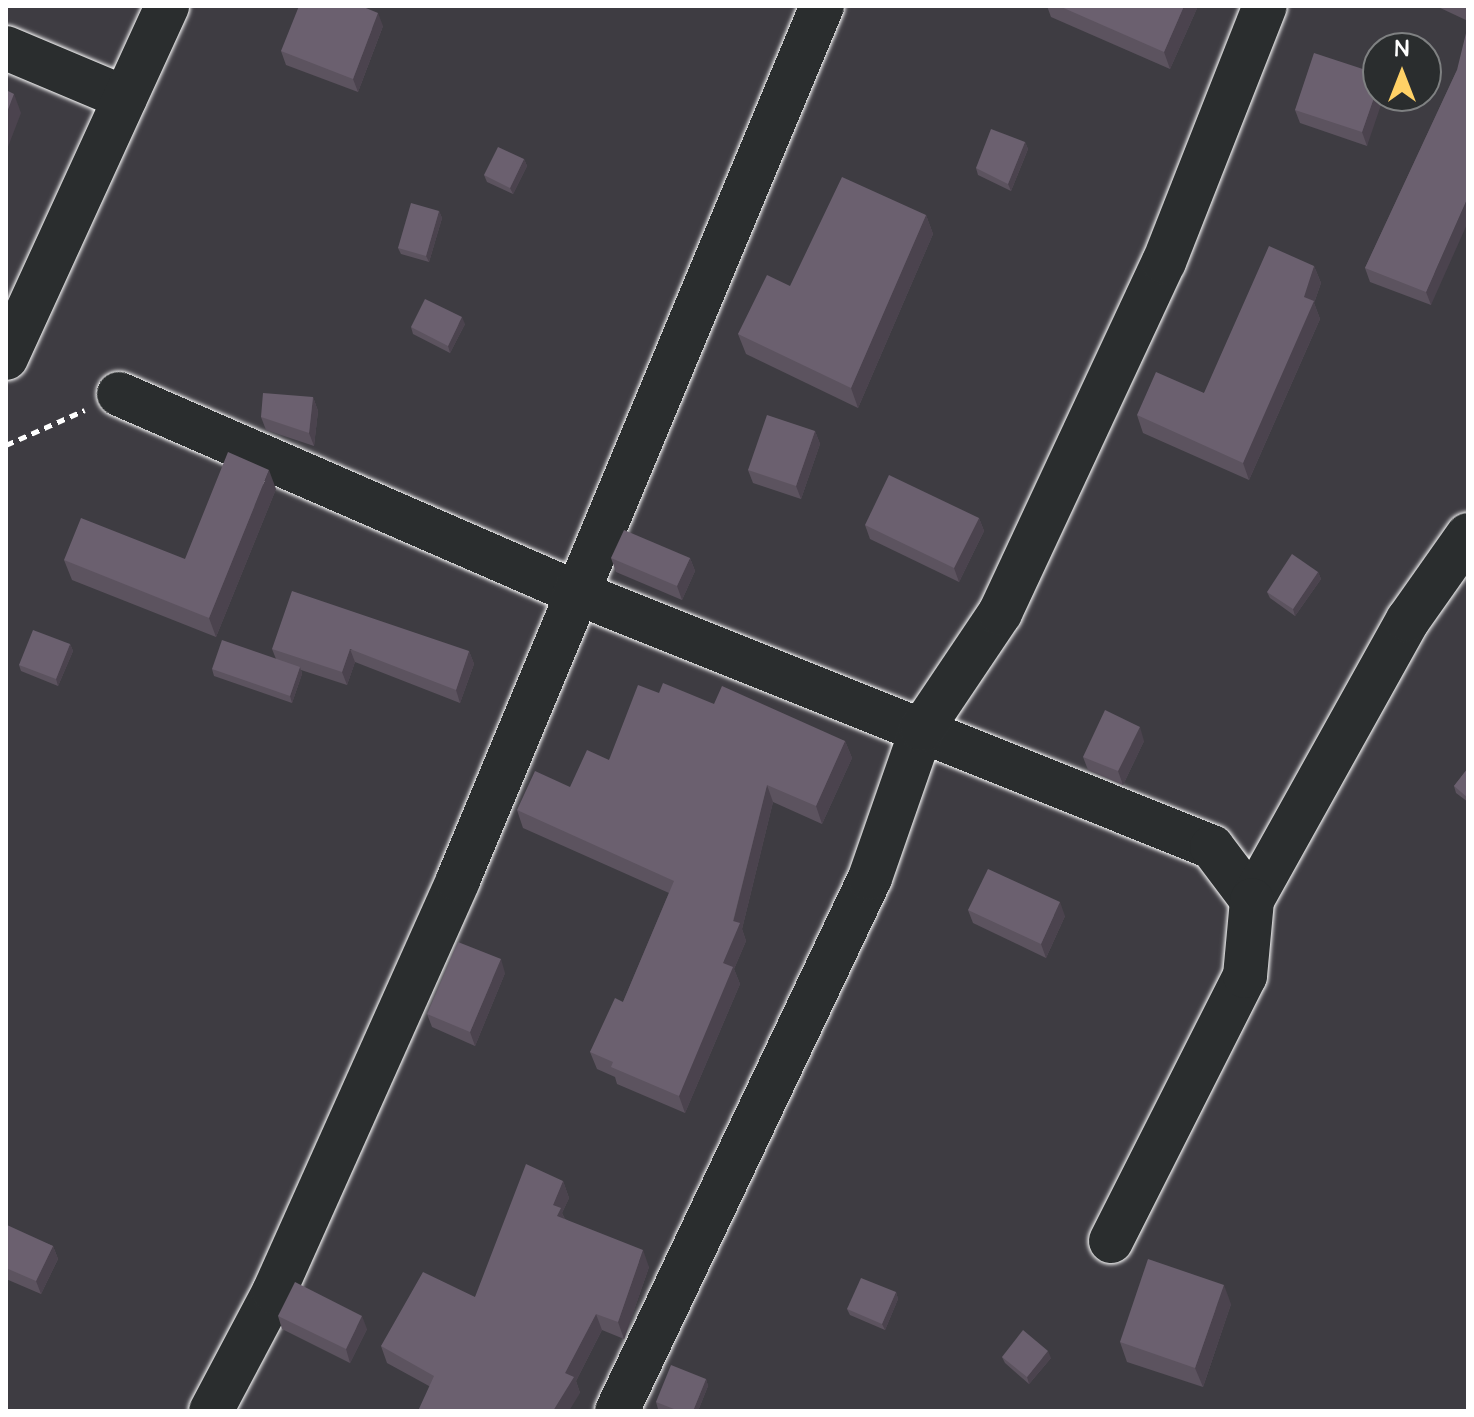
<!DOCTYPE html>
<style>
body{margin:0}
#map{position:relative;width:1474px;height:1417px;overflow:hidden;background:#3e3c42;font-family:"Architects Daughter",sans-serif}
div>[style]{position:absolute}
.path>*{height:5px;margin-top:-2.5px;transform-origin:0;background:repeating-linear-gradient(90deg,#fff 0 8px,transparent 0 14px)}
.roads{filter:drop-shadow(0 0 2px #fff) drop-shadow(0 0 2px #fff)}
.street>*{height:44px;margin:-22px;padding:0 22px;transform-origin:22px;border-radius:22px;background:#2a2d2e}
.wall>*{inset:0;background:#5c535f}
.shaded-wall>*{inset:0;background:#4b434e}
.building>*{inset:0;background:#6b606f}
span{translate:-50% -50%;white-space:nowrap;text-align:center;line-height:1.15;-webkit-text-stroke:6px #2a2d2e;paint-order:stroke}
.frame{position:absolute;inset:0;border:8px solid #fff;pointer-events:none}
.north{position:absolute;left:1362px;top:32px;width:80px;height:80px;box-sizing:border-box;background:#2a2d2e;border:2px solid #7f8182;border-radius:50%;rotate:0deg;font-size:22px;font-weight:700;line-height:32px;text-align:center;color:#fff}
.north::after{content:'';display:block;margin:auto;width:28px;height:36px;background:#ffd166;clip-path:polygon(50% 0,100% 100%,50% 72%,0 100%)}
</style>
<div id="map">
<div class="path">
<div style="left:6px;top:445px;width:86px;rotate:-23.9deg"></div>
</div>
<div class="roads">
<div class="street">
<div style="left:6px;top:48px;width:129px;rotate:22.8deg"></div>
<div style="left:6px;top:358px;width:387px;rotate:-65.4deg"></div>
<div style="left:119px;top:394px;width:497px;rotate:23.5deg"></div>
<div style="left:575px;top:592px;width:686px;rotate:21.82deg"></div>
<div style="left:1212px;top:847px;width:66px;rotate:53deg"></div>
<div style="left:1252px;top:900px;width:321px;rotate:-60.9deg"></div>
<div style="left:1408px;top:620px;width:104px;rotate:-54.8deg"></div>
<div style="left:1111px;top:1241px;width:297px;rotate:-63.2deg"></div>
<div style="left:1245px;top:976px;width:76px;rotate:-84.7deg"></div>
<div style="left:211px;top:1411px;width:135px;rotate:-62.1deg"></div>
<div style="left:274px;top:1292px;width:451px;rotate:-65.9deg"></div>
<div style="left:458px;top:880px;width:947px;rotate:-67.39deg"></div>
<div style="left:617px;top:1411px;width:590px;rotate:-64.61deg"></div>
<div style="left:870px;top:878px;width:158px;rotate:-70.8deg"></div>
<div style="left:922px;top:729px;width:140px;rotate:-56.1deg"></div>
<div style="left:1000px;top:613px;width:387px;rotate:-65deg"></div>
<div style="left:1164px;top:262px;width:275px;rotate:-68.5deg"></div>
</div>
</div>
<div class="wall">
<div style="clip-path:polygon(1047px 6px,1198px 6px,1170px 69px,1051px 17px)"></div>
<div style="clip-path:polygon(1436px 6px,1468px 6px,1468px 21px)"></div>
<div style="clip-path:polygon(383px 26px,358px 92px,286px 65px,281px 51px)"></div>
<div style="clip-path:polygon(1457px 70px,1431px 305px,1370px 282px,1365px 268px)"></div>
<div style="clip-path:polygon(1378px 74px,1367px 146px,1300px 123px,1295px 110px)"></div>
<div style="clip-path:polygon(1025px 142px,1028px 149px,1011px 191px,978px 175px,976px 168px)"></div>
<div style="clip-path:polygon(524px 159px,527px 166px,513px 194px,487px 182px,484px 175px)"></div>
<div style="clip-path:polygon(439px 211px,442px 218px,429px 262px,401px 254px,398px 248px)"></div>
<div style="clip-path:polygon(926px 215px,933px 234px,858px 408px,746px 354px,738px 334px,790px 286px)"></div>
<div style="clip-path:polygon(1314px 266px,1321px 283px,1314px 303px,1320px 319px,1249px 480px,1143px 433px,1137px 415px,1204px 393px)"></div>
<div style="clip-path:polygon(465px 324px,450px 353px,413px 334px,411px 327px)"></div>
<div style="clip-path:polygon(313px 397px,318px 411px,314px 446px,266px 430px,261px 417px)"></div>
<div style="clip-path:polygon(815px 431px,820px 444px,801px 499px,753px 483px,748px 470px)"></div>
<div style="clip-path:polygon(276px 489px,216px 637px,72px 580px,64px 560px,185px 559px)"></div>
<div style="clip-path:polygon(979px 518px,984px 531px,959px 582px,870px 539px,865px 525px)"></div>
<div style="clip-path:polygon(611px 558px,690px 558px,695px 571px,682px 600px,616px 572px)"></div>
<div style="clip-path:polygon(1318px 572px,1321px 579px,1295px 616px,1270px 598px,1267px 592px)"></div>
<div style="clip-path:polygon(70px 644px,73px 651px,58px 686px,21px 671px,19px 665px)"></div>
<div style="clip-path:polygon(272px 649px,469px 651px,474px 664px,460px 703px,355px 662px,347px 685px,301px 670px,302px 674px,292px 703px,214px 676px,212px 669px,276px 659px)"></div>
<div style="clip-path:polygon(659px 693px,714px 704px,845px 741px,852px 758px,822px 824px,773px 802px,742px 929px,746px 941px,734px 969px,740px 984px,685px 1113px,617px 1084px,615px 1077px,597px 1069px,590px 1052px,623px 1002px,669px 893px,523px 828px,517px 810px,570px 787px,609px 760px)"></div>
<div style="clip-path:polygon(1144px 741px,1123px 785px,1088px 770px,1083px 757px)"></div>
<div style="clip-path:polygon(1468px 768px,1468px 802px,1456px 793px,1454px 786px)"></div>
<div style="clip-path:polygon(968px 910px,1065px 916px,1046px 958px,973px 923px)"></div>
<div style="clip-path:polygon(505px 973px,475px 1046px,432px 1027px,427px 1014px)"></div>
<div style="clip-path:polygon(563px 1181px,569px 1198px,562px 1213px,565px 1219px,649px 1267px,624px 1339px,602px 1330px,576px 1381px,580px 1393px,429px 1386px,387px 1363px,381px 1346px,475px 1297px)"></div>
<div style="clip-path:polygon(6px 1227px,53px 1246px,58px 1259px,41px 1294px,6px 1279px)"></div>
<div style="clip-path:polygon(896px 1292px,898px 1299px,885px 1330px,850px 1315px,847px 1309px)"></div>
<div style="clip-path:polygon(1231px 1304px,1203px 1387px,1127px 1362px,1120px 1342px)"></div>
<div style="clip-path:polygon(278px 1316px,367px 1329px,350px 1363px,282px 1329px)"></div>
<div style="clip-path:polygon(1002px 1357px,1051px 1358px,1029px 1384px,1005px 1363px)"></div>
<div style="clip-path:polygon(706px 1379px,708px 1386px,698px 1411px,664px 1411px,658px 1409px,656px 1402px)"></div>
</div>
<div class="shaded-wall">
<div style="clip-path:polygon(1184px 6px,1198px 6px,1170px 69px,1164px 52px)"></div>
<div style="clip-path:polygon(378px 13px,383px 26px,358px 92px,353px 79px)"></div>
<div style="clip-path:polygon(1378px 86px,1378px 96px,1384px 96px,1367px 146px,1362px 132px)"></div>
<div style="clip-path:polygon(14px 94px,21px 113px,6px 152px,6px 115px)"></div>
<div style="clip-path:polygon(1025px 142px,1028px 149px,1011px 191px,1008px 184px)"></div>
<div style="clip-path:polygon(524px 159px,527px 166px,513px 194px,510px 188px)"></div>
<div style="clip-path:polygon(1468px 197px,1468px 222px,1431px 305px,1426px 292px)"></div>
<div style="clip-path:polygon(439px 211px,442px 218px,429px 262px,426px 256px)"></div>
<div style="clip-path:polygon(926px 215px,933px 234px,858px 408px,851px 388px)"></div>
<div style="clip-path:polygon(1314px 266px,1321px 283px,1314px 303px,1320px 319px,1249px 480px,1243px 463px)"></div>
<div style="clip-path:polygon(462px 317px,465px 324px,450px 353px,448px 346px)"></div>
<div style="clip-path:polygon(313px 397px,318px 411px,314px 446px,309px 433px)"></div>
<div style="clip-path:polygon(815px 431px,820px 444px,801px 499px,796px 486px)"></div>
<div style="clip-path:polygon(269px 470px,276px 489px,216px 637px,209px 618px)"></div>
<div style="clip-path:polygon(979px 518px,984px 531px,959px 582px,954px 568px)"></div>
<div style="clip-path:polygon(690px 558px,695px 571px,682px 600px,677px 586px)"></div>
<div style="clip-path:polygon(1318px 572px,1321px 579px,1295px 616px,1293px 609px)"></div>
<div style="clip-path:polygon(70px 644px,73px 651px,58px 686px,56px 679px)"></div>
<div style="clip-path:polygon(350px 649px,355px 662px,347px 685px,342px 672px)"></div>
<div style="clip-path:polygon(469px 651px,474px 664px,460px 703px,456px 690px)"></div>
<div style="clip-path:polygon(300px 667px,302px 674px,292px 703px,290px 696px)"></div>
<div style="clip-path:polygon(1140px 727px,1144px 741px,1123px 785px,1118px 771px)"></div>
<div style="clip-path:polygon(845px 741px,852px 758px,822px 824px,816px 806px)"></div>
<div style="clip-path:polygon(767px 785px,773px 802px,742px 929px,746px 941px,734px 969px,740px 984px,685px 1113px,679px 1096px,723px 963px)"></div>
<div style="clip-path:polygon(1060px 902px,1065px 916px,1046px 958px,1041px 944px)"></div>
<div style="clip-path:polygon(501px 959px,505px 973px,475px 1046px,470px 1032px)"></div>
<div style="clip-path:polygon(563px 1181px,569px 1198px,562px 1213px,567px 1224px,563px 1233px,553px 1205px)"></div>
<div style="clip-path:polygon(53px 1246px,58px 1259px,41px 1294px,36px 1281px)"></div>
<div style="clip-path:polygon(643px 1250px,649px 1267px,624px 1339px,618px 1322px)"></div>
<div style="clip-path:polygon(1224px 1285px,1231px 1304px,1203px 1387px,1195px 1368px)"></div>
<div style="clip-path:polygon(896px 1292px,898px 1299px,885px 1330px,882px 1324px)"></div>
<div style="clip-path:polygon(596px 1314px,602px 1330px,576px 1381px,580px 1393px,569px 1411px,553px 1411px,565px 1373px)"></div>
<div style="clip-path:polygon(362px 1316px,367px 1329px,350px 1363px,346px 1349px)"></div>
<div style="clip-path:polygon(1048px 1351px,1051px 1358px,1029px 1384px,1027px 1377px)"></div>
<div style="clip-path:polygon(706px 1379px,708px 1386px,698px 1411px,693px 1411px)"></div>
</div>
<div class="building">
<div style="clip-path:polygon(299px 6px,361px 6px,378px 13px,353px 79px,281px 51px)"></div>
<div style="clip-path:polygon(1059px 6px,1184px 6px,1164px 52px)"></div>
<div style="clip-path:polygon(1468px 25px,1468px 197px,1426px 292px,1365px 268px,1457px 70px)"></div>
<div style="clip-path:polygon(1314px 53px,1378px 74px,1378px 86px,1362px 132px,1295px 110px)"></div>
<div style="clip-path:polygon(6px 90px,14px 94px,6px 115px)"></div>
<div style="clip-path:polygon(991px 129px,1025px 142px,1008px 184px,976px 168px)"></div>
<div style="clip-path:polygon(498px 147px,524px 159px,510px 188px,484px 175px)"></div>
<div style="clip-path:polygon(842px 177px,926px 215px,851px 388px,738px 334px,767px 275px,790px 286px)"></div>
<div style="clip-path:polygon(411px 203px,439px 211px,426px 256px,398px 248px)"></div>
<div style="clip-path:polygon(1269px 246px,1314px 266px,1304px 297px,1314px 301px,1243px 463px,1137px 415px,1156px 372px,1204px 393px)"></div>
<div style="clip-path:polygon(425px 299px,462px 317px,448px 346px,411px 327px)"></div>
<div style="clip-path:polygon(263px 393px,313px 397px,309px 433px,261px 417px)"></div>
<div style="clip-path:polygon(767px 415px,815px 431px,796px 486px,748px 470px)"></div>
<div style="clip-path:polygon(228px 452px,269px 470px,209px 618px,64px 560px,81px 518px,185px 559px)"></div>
<div style="clip-path:polygon(889px 475px,979px 518px,954px 568px,865px 525px)"></div>
<div style="clip-path:polygon(624px 530px,690px 558px,677px 586px,611px 558px)"></div>
<div style="clip-path:polygon(1292px 554px,1318px 572px,1293px 609px,1267px 592px)"></div>
<div style="clip-path:polygon(292px 591px,469px 651px,456px 690px,350px 649px,342px 672px,272px 649px)"></div>
<div style="clip-path:polygon(33px 630px,70px 644px,56px 679px,19px 665px)"></div>
<div style="clip-path:polygon(222px 640px,300px 667px,290px 696px,212px 669px)"></div>
<div style="clip-path:polygon(663px 683px,714px 704px,722px 686px,845px 741px,816px 806px,767px 785px,733px 921px,740px 923px,723px 963px,733px 967px,679px 1096px,611px 1067px,613px 1062px,590px 1052px,615px 998px,623px 1002px,674px 881px,517px 810px,535px 771px,570px 787px,587px 750px,609px 760px,638px 685px,659px 693px)"></div>
<div style="clip-path:polygon(1105px 710px,1140px 727px,1118px 771px,1083px 757px)"></div>
<div style="clip-path:polygon(1468px 768px,1468px 798px,1454px 786px)"></div>
<div style="clip-path:polygon(988px 869px,1060px 902px,1041px 944px,968px 910px)"></div>
<div style="clip-path:polygon(458px 942px,501px 959px,470px 1032px,427px 1014px)"></div>
<div style="clip-path:polygon(526px 1164px,563px 1181px,553px 1205px,561px 1208px,557px 1216px,643px 1250px,618px 1322px,596px 1314px,565px 1373px,574px 1377px,553px 1411px,418px 1411px,434px 1376px,381px 1346px,423px 1272px,475px 1297px)"></div>
<div style="clip-path:polygon(7px 1225px,53px 1246px,36px 1281px,6px 1268px)"></div>
<div style="clip-path:polygon(1148px 1259px,1224px 1285px,1195px 1368px,1120px 1342px)"></div>
<div style="clip-path:polygon(861px 1278px,896px 1292px,882px 1324px,847px 1309px)"></div>
<div style="clip-path:polygon(295px 1282px,362px 1316px,346px 1349px,278px 1316px)"></div>
<div style="clip-path:polygon(1023px 1330px,1048px 1351px,1027px 1377px,1002px 1357px)"></div>
<div style="clip-path:polygon(671px 1365px,706px 1379px,693px 1411px,679px 1411px,656px 1402px)"></div>
</div>
<div class="frame"></div>
<div class="north">N</div>
</div>
